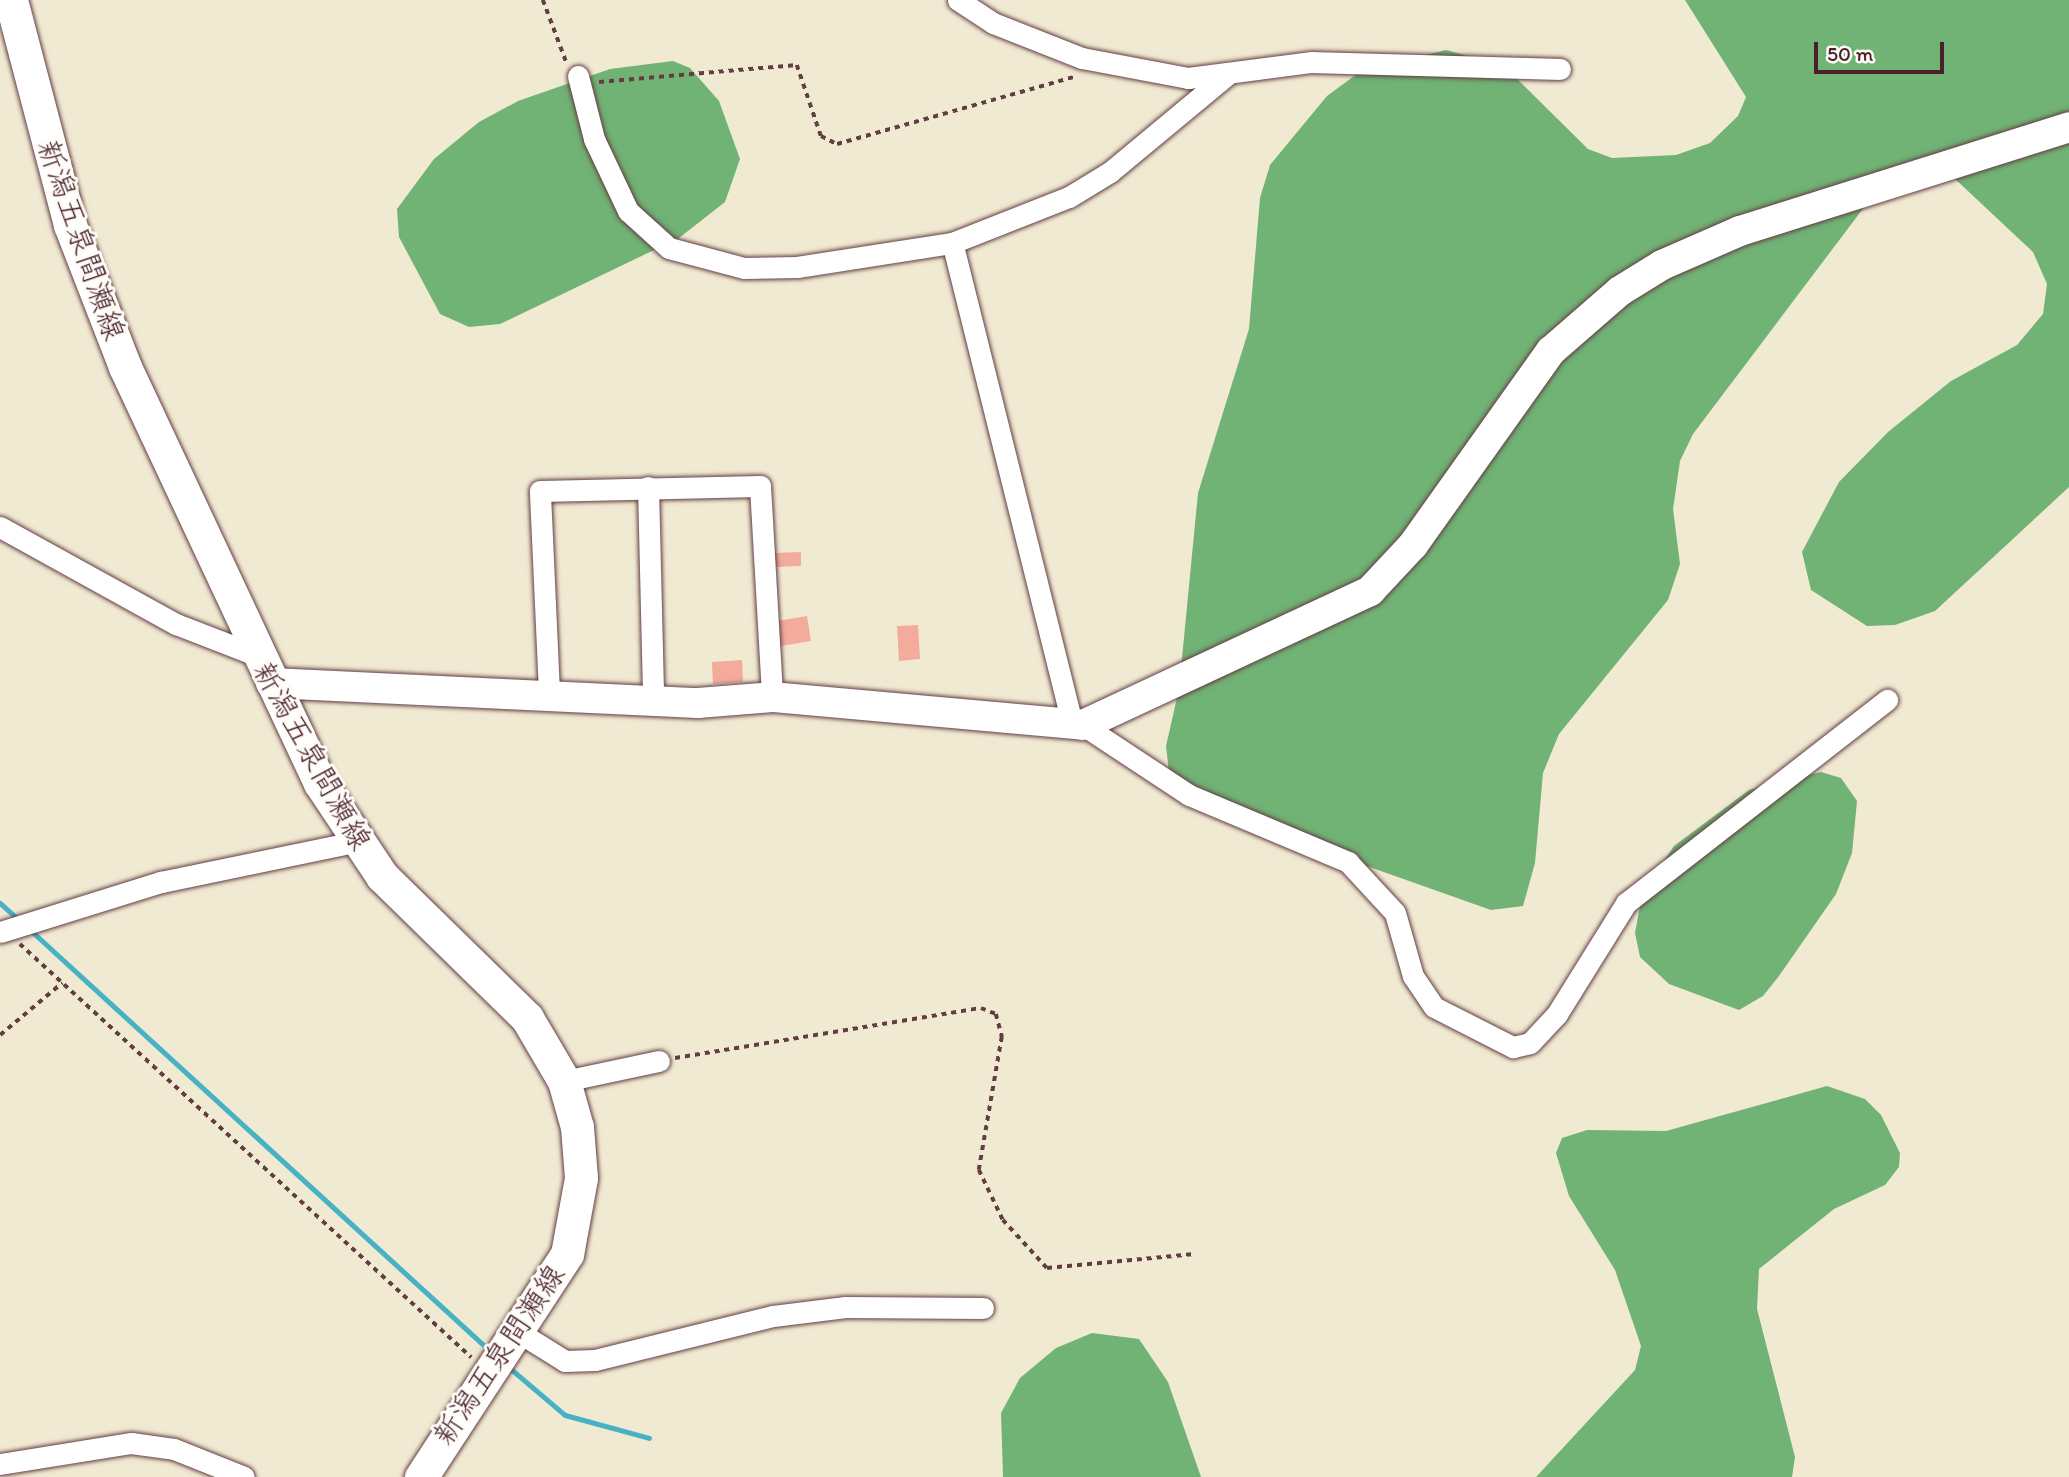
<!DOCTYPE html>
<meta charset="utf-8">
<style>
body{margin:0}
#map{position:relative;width:2069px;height:1477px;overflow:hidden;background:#f1ead2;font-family:Itim,"Klee One",sans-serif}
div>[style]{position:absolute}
.forest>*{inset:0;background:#71b275}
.stream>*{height:5px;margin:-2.5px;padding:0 2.5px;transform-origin:2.5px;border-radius:2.5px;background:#46b2c3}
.building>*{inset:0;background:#f3ab9c}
.path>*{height:3.5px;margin-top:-1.75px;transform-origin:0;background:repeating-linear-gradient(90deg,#633d44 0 5px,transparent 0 10px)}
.roads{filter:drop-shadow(0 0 2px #633d44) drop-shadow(0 0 2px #633d44)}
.street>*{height:21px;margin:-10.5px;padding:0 10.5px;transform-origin:10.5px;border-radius:10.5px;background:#fff}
.secondary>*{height:30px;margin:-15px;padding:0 15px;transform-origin:15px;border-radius:15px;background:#fff}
.primary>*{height:33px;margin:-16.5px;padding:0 16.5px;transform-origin:16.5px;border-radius:16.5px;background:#fff}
span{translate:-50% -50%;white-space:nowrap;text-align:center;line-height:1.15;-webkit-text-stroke:6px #fdfcf7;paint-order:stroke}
.street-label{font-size:30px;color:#4a1f2b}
.scale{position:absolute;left:1814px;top:42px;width:130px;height:32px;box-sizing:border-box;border:4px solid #4a1f2b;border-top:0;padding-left:9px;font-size:21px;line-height:24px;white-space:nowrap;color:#4a1f2b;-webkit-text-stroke:5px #fdfcf7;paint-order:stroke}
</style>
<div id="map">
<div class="forest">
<div style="clip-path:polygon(1685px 0,2069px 0,2069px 487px,1935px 611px,1895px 625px,1867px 626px,1811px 590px,1802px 552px,1839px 482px,1888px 432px,1951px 381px,2017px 345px,2043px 314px,2047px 284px,2033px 252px,1953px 177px,1871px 198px,1693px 434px,1680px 461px,1673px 509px,1680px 564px,1668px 600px,1559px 734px,1543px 773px,1535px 863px,1523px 906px,1491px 910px,1197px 806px,1169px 772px,1166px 746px,1179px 689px,1198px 493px,1249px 329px,1260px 198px,1270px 165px,1327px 96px,1361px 71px,1446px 50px,1504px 66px,1588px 149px,1612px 158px,1676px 155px,1710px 143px,1738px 116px,1746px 97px)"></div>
<div style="clip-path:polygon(673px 61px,690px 68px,719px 101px,740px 159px,725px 202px,679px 238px,500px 324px,469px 327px,440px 314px,399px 237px,397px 209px,434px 159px,479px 122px,518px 101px,610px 69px)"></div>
<div style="clip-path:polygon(1821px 772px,1841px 778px,1857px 801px,1852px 853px,1836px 894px,1779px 976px,1763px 996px,1739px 1010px,1669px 984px,1640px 957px,1635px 933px,1642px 895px,1674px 846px,1749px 790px)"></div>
<div style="clip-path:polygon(1827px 1086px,1865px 1099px,1881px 1115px,1900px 1153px,1899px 1167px,1885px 1185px,1834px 1209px,1759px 1269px,1757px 1309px,1795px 1457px,1792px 1477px,1536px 1477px,1635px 1370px,1641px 1346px,1615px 1270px,1569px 1196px,1556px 1153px,1562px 1138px,1587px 1130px,1666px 1131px)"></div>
<div style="clip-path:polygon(1092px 1333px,1139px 1339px,1168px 1382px,1201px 1477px,1003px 1477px,1001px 1413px,1020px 1378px,1056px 1348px)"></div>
</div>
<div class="stream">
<div style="left:0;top:903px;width:24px;rotate:42deg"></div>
<div style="left:28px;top:928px;width:628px;rotate:42.48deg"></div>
<div style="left:506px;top:1365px;width:77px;rotate:40.3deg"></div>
<div style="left:565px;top:1415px;width:87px;rotate:15.3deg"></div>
</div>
<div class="building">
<div style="clip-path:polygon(801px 552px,801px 566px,776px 567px,775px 553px)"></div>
<div style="clip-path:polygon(807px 616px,811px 641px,775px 647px,772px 622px)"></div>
<div style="clip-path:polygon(918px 625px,920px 659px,899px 661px,897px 626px)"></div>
<div style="clip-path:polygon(742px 660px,743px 682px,713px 684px,712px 662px)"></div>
</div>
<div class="path">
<div style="left:543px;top:0;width:68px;rotate:69.4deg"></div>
<div style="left:599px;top:82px;width:199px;rotate:-4.9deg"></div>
<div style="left:797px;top:65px;width:75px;rotate:71.3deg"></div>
<div style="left:821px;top:136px;width:18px;rotate:27deg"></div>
<div style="left:837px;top:144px;width:249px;rotate:-15.8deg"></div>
<div style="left:20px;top:944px;width:612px;rotate:42.48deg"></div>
<div style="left:0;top:1035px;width:81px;rotate:-40deg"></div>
<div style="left:675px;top:1058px;width:310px;rotate:-9.3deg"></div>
<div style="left:981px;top:1008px;width:16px;rotate:22deg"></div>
<div style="left:996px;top:1014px;width:24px;rotate:75deg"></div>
<div style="left:1002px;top:1037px;width:135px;rotate:99.8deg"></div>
<div style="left:979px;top:1170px;width:55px;rotate:64.4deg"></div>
<div style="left:1003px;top:1220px;width:65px;rotate:47.5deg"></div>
<div style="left:1047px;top:1268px;width:148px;rotate:-5.4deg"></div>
</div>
<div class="roads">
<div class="street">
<div style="left:958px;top:0;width:42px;rotate:33.3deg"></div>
<div style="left:993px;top:23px;width:96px;rotate:21.5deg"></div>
<div style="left:1082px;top:58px;width:108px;rotate:10.7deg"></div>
<div style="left:1188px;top:78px;width:125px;rotate:-7.4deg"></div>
<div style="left:1312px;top:62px;width:248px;rotate:1.6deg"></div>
<div style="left:578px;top:76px;width:65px;rotate:75.7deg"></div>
<div style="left:594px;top:139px;width:80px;rotate:64.7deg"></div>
<div style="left:628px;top:211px;width:55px;rotate:42.1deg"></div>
<div style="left:669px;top:248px;width:78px;rotate:14.9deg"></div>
<div style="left:744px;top:268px;width:53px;rotate:-1.1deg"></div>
<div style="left:797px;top:267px;width:157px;rotate:-8.8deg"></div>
<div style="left:648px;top:487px;width:211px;rotate:88.6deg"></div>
<div style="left:0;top:527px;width:201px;rotate:28.9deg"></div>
<div style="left:176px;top:624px;width:86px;rotate:21.2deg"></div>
<div style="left:549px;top:692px;width:201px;rotate:-92.6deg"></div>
<div style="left:540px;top:491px;width:220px;rotate:-1.3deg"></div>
<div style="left:760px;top:486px;width:211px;rotate:86.7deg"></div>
<div style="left:1072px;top:723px;width:495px;rotate:-104deg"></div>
<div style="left:952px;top:243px;width:126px;rotate:-21.5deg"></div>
<div style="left:1069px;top:197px;width:48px;rotate:-31.4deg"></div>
<div style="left:1110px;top:172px;width:152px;rotate:-39.7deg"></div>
<div style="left:1083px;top:725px;width:127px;rotate:33.4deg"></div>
<div style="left:1189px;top:795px;width:173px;rotate:22.8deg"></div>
<div style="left:1348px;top:862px;width:69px;rotate:47.3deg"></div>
<div style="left:1395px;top:913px;width:66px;rotate:74.1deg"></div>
<div style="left:1413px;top:976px;width:37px;rotate:56deg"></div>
<div style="left:1434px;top:1007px;width:89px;rotate:26.9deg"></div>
<div style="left:1513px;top:1047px;width:17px;rotate:-13deg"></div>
<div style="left:1530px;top:1043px;width:40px;rotate:-47deg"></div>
<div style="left:1557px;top:1014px;width:131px;rotate:-58.1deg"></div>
<div style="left:1626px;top:903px;width:331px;rotate:-37.9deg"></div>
<div style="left:0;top:932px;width:169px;rotate:-17.3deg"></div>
<div style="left:161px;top:882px;width:198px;rotate:-11.7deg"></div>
<div style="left:564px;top:1081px;width:97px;rotate:-11.9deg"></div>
<div style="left:520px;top:1333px;width:53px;rotate:31.9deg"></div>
<div style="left:565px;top:1361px;width:30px;rotate:-2deg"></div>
<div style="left:595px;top:1360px;width:183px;rotate:-13.9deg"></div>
<div style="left:773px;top:1316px;width:73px;rotate:-7.1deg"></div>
<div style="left:845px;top:1307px;width:138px;rotate:0.4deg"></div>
<div style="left:0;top:1464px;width:133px;rotate:-9.1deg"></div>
<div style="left:131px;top:1443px;width:43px;rotate:7.9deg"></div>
<div style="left:174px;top:1449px;width:75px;rotate:21.8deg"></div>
</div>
<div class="secondary">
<div style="left:271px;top:683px;width:427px;rotate:2.7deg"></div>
<div style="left:698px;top:703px;width:74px;rotate:-4.6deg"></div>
<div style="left:772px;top:697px;width:312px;rotate:5.1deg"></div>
<div style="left:1083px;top:725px;width:317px;rotate:-25deg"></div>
<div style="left:1370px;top:591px;width:63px;rotate:-46.9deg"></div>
<div style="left:1413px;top:545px;width:238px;rotate:-54.6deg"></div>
<div style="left:1551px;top:351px;width:91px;rotate:-41deg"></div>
<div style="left:1620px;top:291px;width:49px;rotate:-31.8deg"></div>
<div style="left:1662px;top:265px;width:85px;rotate:-23.6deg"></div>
<div style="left:1740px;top:231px;width:345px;rotate:-17.5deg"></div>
</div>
<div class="primary">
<div style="left:11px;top:0;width:233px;rotate:75.3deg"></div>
<div style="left:70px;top:225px;width:152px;rotate:68.8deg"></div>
<div style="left:125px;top:367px;width:459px;rotate:64.9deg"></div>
<div style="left:320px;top:783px;width:112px;rotate:56.3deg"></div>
<div style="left:382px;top:876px;width:203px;rotate:44.4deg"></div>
<div style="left:527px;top:1018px;width:73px;rotate:59.6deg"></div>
<div style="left:564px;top:1081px;width:48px;rotate:74.2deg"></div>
<div style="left:577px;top:1127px;width:51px;rotate:85.5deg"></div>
<div style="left:581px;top:1178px;width:77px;rotate:100.4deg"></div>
<div style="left:567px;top:1254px;width:267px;rotate:123.2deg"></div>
</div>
</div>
<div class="street-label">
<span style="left:81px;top:240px;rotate:71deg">新潟五泉間瀬線</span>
<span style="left:312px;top:756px;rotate:61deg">新潟五泉間瀬線</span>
<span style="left:499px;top:1355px;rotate:-56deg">新潟五泉間瀬線</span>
</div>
<div class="scale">50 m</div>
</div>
